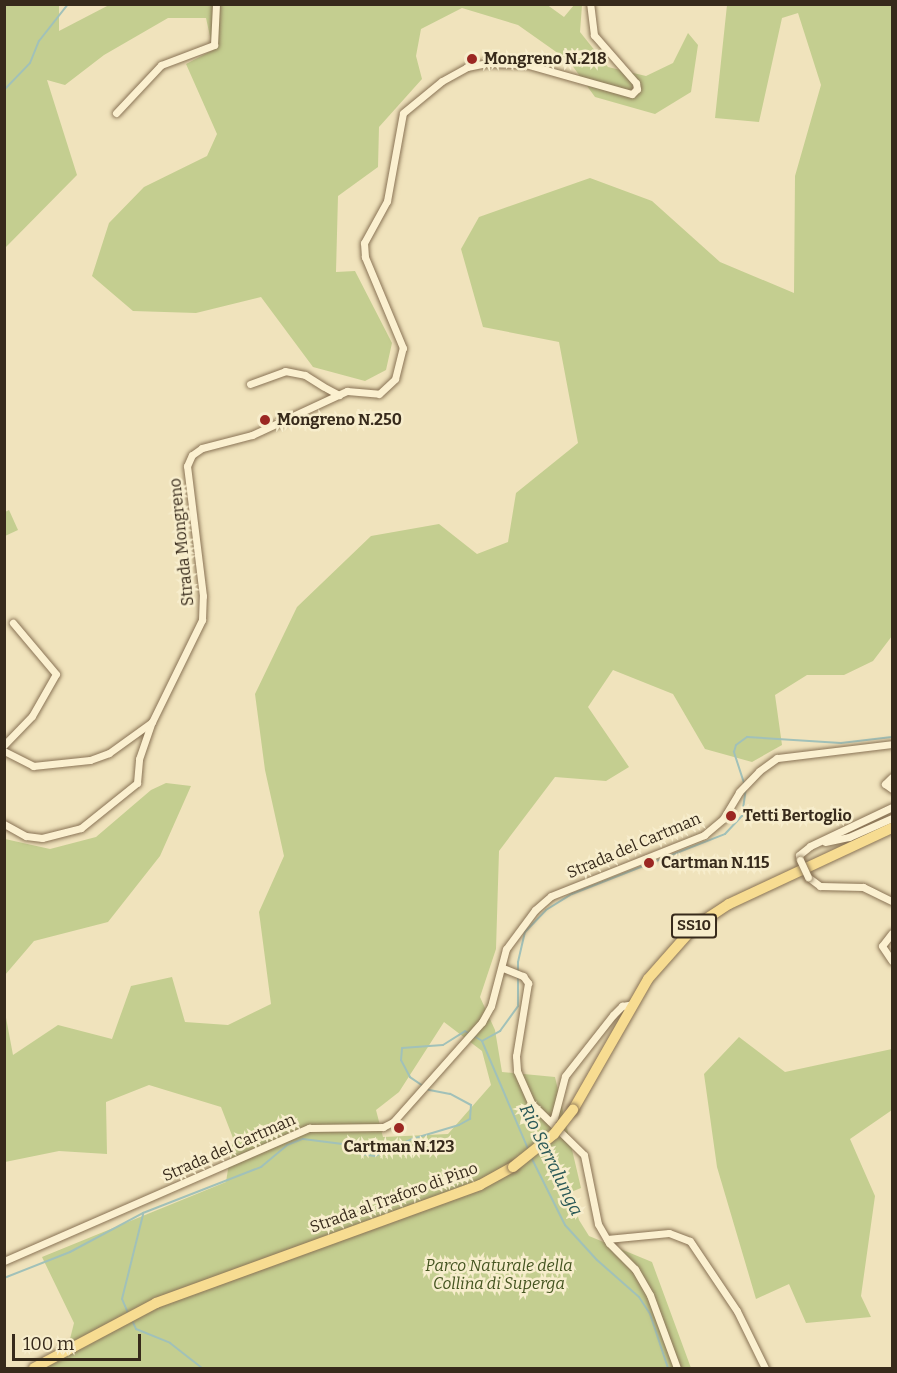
<!DOCTYPE html>
<style>
body{margin:0}
#map{position:relative;width:897px;height:1373px;overflow:hidden;background:#f0e3bc;font-family:Bitter,serif}
div>[style]{position:absolute}
.green>*{inset:0;background:#c4ce90}
.stream>*{height:2px;margin:-1px;padding:0 1px;transform-origin:1px;border-radius:1px;background:#a1c1b9}
.roads{filter:drop-shadow(0 0 2px #897355) drop-shadow(0 0 2px #897355)}
.street>*{height:7px;margin:-3.5px;padding:0 3.5px;transform-origin:3.5px;border-radius:3.5px;background:#fbf0d0}
.primary>*{height:10px;margin:-5px;padding:0 5px;transform-origin:5px;border-radius:5px;background:#f7dc91}
.bridges{filter:drop-shadow(0 0 2px #897355) drop-shadow(0 0 2px #897355)}
.street-bridge>*{height:7px;margin:-3.5px;padding:0 3.5px;transform-origin:3.5px;border-radius:3.5px;background:#fbf0d0}
.primary-bridge>*{height:10px;margin:-5px;padding:0 5px;transform-origin:5px;border-radius:5px;background:#f7dc91}
.dots>*{width:16px;height:16px;translate:-50% -50%;box-sizing:border-box;border:3px solid #f7edcc;border-radius:50%}
span{translate:-50% -50%;white-space:nowrap;text-align:center;line-height:1.15;-webkit-text-stroke:5px #f7edcc;paint-order:stroke}
.shield-label span{padding:2px 4px;background:#f7edcc;border:2px solid;border-radius:4px;-webkit-text-stroke-width:0}
.shield-label{font-size:15px;color:#372a1b;font-weight:700}
.poi-label{font-size:16px;color:#372a1b;font-weight:700}
.left{translate:0 -50%;text-align:left}
.street-label{font-size:16px;color:#372a1b}
.park-label{font-size:16px;color:#445420;font-style:italic}
.water-label{font-size:18px;color:#295857;font-style:italic}
.frame{position:absolute;inset:0;border:6px solid #372a1b;pointer-events:none}
.scale{position:absolute;left:12px;top:1334px;width:129px;height:27px;box-sizing:border-box;border:3px solid #372a1b;border-top:0;padding-left:8px;font-size:18px;line-height:21px;white-space:nowrap;color:#372a1b;-webkit-text-stroke:4px #f7edcc;paint-order:stroke}
</style>
<div id="map">
<div class="green">
<div style="clip-path:polygon(546px 4px,564px 17px,574px 5px,582px 5px,580px 32px,608px 67px,646px 76px,673px 63px,688px 33px,698px 45px,691px 92px,655px 114px,595px 97px,569px 61px,518px 25px,462px 8px,421px 29px,416px 56px,422px 79px,379px 127px,378px 167px,338px 196px,336px 272px,355px 271px,392px 343px,386px 370px,365px 381px,313px 367px,261px 297px,196px 313px,133px 311px,92px 276px,109px 223px,144px 187px,207px 156px,217px 134px,186px 64px,213px 50px,206px 18px,168px 18px,104px 55px,65px 85px,47px 80px,77px 175px,5px 248px,5px 5px,59px 5px,59px 31px,109px 5px)"></div>
<div style="clip-path:polygon(evenodd,727px 5px,892px 5px,892px 636px,873px 661px,844px 675px,807px 675px,775px 695px,782px 745px,752px 762px,705px 749px,673px 694px,613px 670px,588px 707px,629px 767px,606px 781px,555px 777px,499px 851px,496px 949px,480px 997px,495px 1030px,502px 1072px,555px 1077px,581px 1188px,571px 1192px,579px 1220px,589px 1236px,652px 1262px,691px 1368px,41px 1368px,66px 1355px,74px 1323px,42px 1257px,226px 1182px,233px 1138px,221px 1107px,149px 1085px,106px 1102px,107px 1154px,59px 1151px,5px 1162px,4px 1007px,13px 1055px,58px 1025px,112px 1039px,131px 986px,172px 977px,185px 1022px,228px 1025px,271px 1004px,259px 912px,284px 856px,265px 770px,255px 694px,297px 607px,371px 536px,439px 524px,477px 554px,508px 542px,516px 493px,578px 443px,559px 342px,483px 327px,461px 249px,479px 217px,590px 178px,652px 201px,720px 262px,794px 293px,795px 176px,821px 85px,798px 13px,782px 18px,759px 122px,715px 118px,727px 5px,444px 1022px,482px 1051px,491px 1085px,448px 1134px,383px 1137px,376px 1110px,399px 1092px,444px 1022px)"></div>
<div style="clip-path:polygon(9px 510px,18px 530px,5px 536px,5px 512px)"></div>
<div style="clip-path:polygon(166px 783px,191px 786px,160px 856px,108px 922px,34px 941px,5px 975px,5px 839px,50px 849px,96px 837px,151px 790px)"></div>
<div style="clip-path:polygon(739px 1037px,785px 1072px,892px 1049px,892px 1110px,850px 1139px,875px 1196px,861px 1296px,871px 1317px,806px 1323px,789px 1284px,756px 1299px,717px 1167px,704px 1074px)"></div>
</div>
<div class="stream">
<div style="left:4px;top:90px;width:37px;rotate:-46deg"></div>
<div style="left:30px;top:63px;width:24px;rotate:-68deg"></div>
<div style="left:39px;top:41px;width:47px;rotate:-51.9deg"></div>
<div style="left:744px;top:783px;width:33px;rotate:-108deg"></div>
<div style="left:734px;top:752px;width:7px;rotate:-74deg"></div>
<div style="left:736px;top:745px;width:14px;rotate:-36deg"></div>
<div style="left:747px;top:737px;width:94px;rotate:3.7deg"></div>
<div style="left:841px;top:743px;width:51px;rotate:-6.7deg"></div>
<div style="left:482px;top:1041px;width:21px;rotate:-29deg"></div>
<div style="left:500px;top:1031px;width:31px;rotate:-54deg"></div>
<div style="left:518px;top:1006px;width:44px;rotate:-90deg"></div>
<div style="left:518px;top:962px;width:31px;rotate:-77deg"></div>
<div style="left:525px;top:932px;width:30px;rotate:-46deg"></div>
<div style="left:546px;top:910px;width:31px;rotate:-32deg"></div>
<div style="left:572px;top:894px;width:164px;rotate:-21.4deg"></div>
<div style="left:725px;top:834px;width:25px;rotate:-47deg"></div>
<div style="left:742px;top:816px;width:27px;rotate:-82deg"></div>
<div style="left:482px;top:1041px;width:117px;rotate:66.9deg"></div>
<div style="left:531px;top:1157px;width:76px;rotate:63.4deg"></div>
<div style="left:565px;top:1225px;width:47px;rotate:47.6deg"></div>
<div style="left:597px;top:1260px;width:56px;rotate:41.4deg"></div>
<div style="left:639px;top:1297px;width:20px;rotate:57deg"></div>
<div style="left:650px;top:1314px;width:57px;rotate:71.6deg"></div>
<div style="left:4px;top:1278px;width:71px;rotate:-21.5deg"></div>
<div style="left:70px;top:1252px;width:83px;rotate:-28.1deg"></div>
<div style="left:143px;top:1213px;width:127px;rotate:-21.3deg"></div>
<div style="left:261px;top:1167px;width:34px;rotate:-40deg"></div>
<div style="left:287px;top:1145px;width:17px;rotate:-21deg"></div>
<div style="left:303px;top:1139px;width:40px;rotate:7.1deg"></div>
<div style="left:343px;top:1144px;width:21px;rotate:29deg"></div>
<div style="left:361px;top:1154px;width:14px;rotate:8deg"></div>
<div style="left:375px;top:1156px;width:41px;rotate:-24.7deg"></div>
<div style="left:412px;top:1139px;width:49px;rotate:-16.6deg"></div>
<div style="left:459px;top:1125px;width:13px;rotate:-29deg"></div>
<div style="left:470px;top:1119px;width:14px;rotate:-86deg"></div>
<div style="left:471px;top:1105px;width:24px;rotate:-152deg"></div>
<div style="left:450px;top:1094px;width:21px;rotate:-169deg"></div>
<div style="left:429px;top:1090px;width:23px;rotate:-146deg"></div>
<div style="left:410px;top:1077px;width:19px;rotate:-118deg"></div>
<div style="left:401px;top:1060px;width:12px;rotate:-85deg"></div>
<div style="left:402px;top:1048px;width:41px;rotate:-4.2deg"></div>
<div style="left:443px;top:1045px;width:26px;rotate:-32deg"></div>
<div style="left:465px;top:1031px;width:20px;rotate:30deg"></div>
<div style="left:128px;top:1313px;width:15px;rotate:-113deg"></div>
<div style="left:122px;top:1299px;width:87px;rotate:-76deg"></div>
<div style="left:132px;top:1320px;width:10px;rotate:66deg"></div>
<div style="left:136px;top:1329px;width:37px;rotate:22deg"></div>
<div style="left:170px;top:1343px;width:41px;rotate:38deg"></div>
</div>
<div class="roads">
<div class="street">
<div style="left:116px;top:113px;width:66px;rotate:-46.8deg"></div>
<div style="left:161px;top:65px;width:57px;rotate:-20.7deg"></div>
<div style="left:214px;top:45px;width:41px;rotate:-87.2deg"></div>
<div style="left:250px;top:384px;width:37px;rotate:-20deg"></div>
<div style="left:285px;top:371px;width:20px;rotate:11deg"></div>
<div style="left:305px;top:375px;width:22px;rotate:32deg"></div>
<div style="left:326px;top:388px;width:15px;rotate:28deg"></div>
<div style="left:4px;top:745px;width:40px;rotate:-46deg"></div>
<div style="left:32px;top:716px;width:48px;rotate:-60.3deg"></div>
<div style="left:56px;top:674px;width:67px;rotate:-130.1deg"></div>
<div style="left:4px;top:751px;width:33px;rotate:27deg"></div>
<div style="left:33px;top:766px;width:57px;rotate:-6deg"></div>
<div style="left:90px;top:760px;width:20px;rotate:-20deg"></div>
<div style="left:109px;top:753px;width:53px;rotate:-35.8deg"></div>
<div style="left:892px;top:777px;width:10px;rotate:135deg"></div>
<div style="left:885px;top:784px;width:9px;rotate:36deg"></div>
<div style="left:4px;top:824px;width:25px;rotate:29deg"></div>
<div style="left:26px;top:836px;width:16px;rotate:7deg"></div>
<div style="left:42px;top:838px;width:40px;rotate:-14.4deg"></div>
<div style="left:81px;top:828px;width:72px;rotate:-38.8deg"></div>
<div style="left:137px;top:783px;width:24px;rotate:-85deg"></div>
<div style="left:139px;top:759px;width:39px;rotate:-71deg"></div>
<div style="left:152px;top:722px;width:114px;rotate:-63.9deg"></div>
<div style="left:202px;top:620px;width:24px;rotate:-88deg"></div>
<div style="left:203px;top:596px;width:131px;rotate:-97deg"></div>
<div style="left:187px;top:466px;width:12px;rotate:-66deg"></div>
<div style="left:192px;top:455px;width:12px;rotate:-35deg"></div>
<div style="left:202px;top:448px;width:52px;rotate:-14.6deg"></div>
<div style="left:252px;top:435px;width:105px;rotate:-24.9deg"></div>
<div style="left:347px;top:391px;width:32px;rotate:5deg"></div>
<div style="left:379px;top:394px;width:22px;rotate:-43deg"></div>
<div style="left:395px;top:379px;width:32px;rotate:-76deg"></div>
<div style="left:403px;top:348px;width:99px;rotate:-112.7deg"></div>
<div style="left:365px;top:257px;width:14px;rotate:-94deg"></div>
<div style="left:364px;top:243px;width:48px;rotate:-61.3deg"></div>
<div style="left:387px;top:201px;width:89px;rotate:-79.7deg"></div>
<div style="left:403px;top:113px;width:50px;rotate:-39.4deg"></div>
<div style="left:442px;top:81px;width:29px;rotate:-29deg"></div>
<div style="left:467px;top:67px;width:20px;rotate:-11deg"></div>
<div style="left:487px;top:63px;width:38px;rotate:2deg"></div>
<div style="left:525px;top:64px;width:111px;rotate:15.7deg"></div>
<div style="left:632px;top:94px;width:7px;rotate:-45deg"></div>
<div style="left:637px;top:89px;width:6px;rotate:-99deg"></div>
<div style="left:636px;top:83px;width:64px;rotate:-131.2deg"></div>
<div style="left:594px;top:35px;width:31px;rotate:-97deg"></div>
<div style="left:825px;top:842px;width:25px;rotate:-12deg"></div>
<div style="left:849px;top:837px;width:47px;rotate:-23.8deg"></div>
<div style="left:800px;top:860px;width:5px;rotate:-101deg"></div>
<div style="left:799px;top:855px;width:14px;rotate:-39deg"></div>
<div style="left:810px;top:846px;width:91px;rotate:-25.4deg"></div>
<div style="left:808px;top:877px;width:15px;rotate:37deg"></div>
<div style="left:820px;top:886px;width:43px;rotate:1.3deg"></div>
<div style="left:863px;top:887px;width:32px;rotate:26deg"></div>
<div style="left:892px;top:933px;width:16px;rotate:128deg"></div>
<div style="left:882px;top:946px;width:18px;rotate:56deg"></div>
<div style="left:503px;top:968px;width:22px;rotate:22deg"></div>
<div style="left:523px;top:976px;width:9px;rotate:54deg"></div>
<div style="left:528px;top:983px;width:74px;rotate:99.3deg"></div>
<div style="left:516px;top:1056px;width:15px;rotate:86deg"></div>
<div style="left:517px;top:1071px;width:35px;rotate:66deg"></div>
<div style="left:531px;top:1103px;width:74px;rotate:44.5deg"></div>
<div style="left:584px;top:1155px;width:70px;rotate:78.5deg"></div>
<div style="left:598px;top:1224px;width:22px;rotate:60deg"></div>
<div style="left:609px;top:1243px;width:37px;rotate:45deg"></div>
<div style="left:635px;top:1269px;width:30px;rotate:60deg"></div>
<div style="left:650px;top:1295px;width:78px;rotate:69.7deg"></div>
<div style="left:550px;top:1121px;width:5px;rotate:-37deg"></div>
<div style="left:554px;top:1118px;width:43px;rotate:-75.3deg"></div>
<div style="left:565px;top:1076px;width:78px;rotate:-51.8deg"></div>
<div style="left:613px;top:1015px;width:13px;rotate:-45deg"></div>
<div style="left:622px;top:1006px;width:11px;rotate:-10deg"></div>
<div style="left:607px;top:1239px;width:62px;rotate:-5.5deg"></div>
<div style="left:669px;top:1233px;width:22px;rotate:21deg"></div>
<div style="left:690px;top:1241px;width:84px;rotate:56.1deg"></div>
<div style="left:737px;top:1311px;width:64px;rotate:63.8deg"></div>
<div style="left:4px;top:1261px;width:333px;rotate:-23.6deg"></div>
<div style="left:309px;top:1128px;width:74px;rotate:-0.8deg"></div>
<div style="left:383px;top:1127px;width:11px;rotate:-27deg"></div>
<div style="left:393px;top:1122px;width:134px;rotate:-48.3deg"></div>
<div style="left:482px;top:1022px;width:18px;rotate:-61deg"></div>
<div style="left:491px;top:1006px;width:59px;rotate:-75.3deg"></div>
<div style="left:506px;top:949px;width:49px;rotate:-53.4deg"></div>
<div style="left:535px;top:910px;width:21px;rotate:-41deg"></div>
<div style="left:551px;top:896px;width:165px;rotate:-21.7deg"></div>
<div style="left:704px;top:835px;width:25px;rotate:-40deg"></div>
<div style="left:723px;top:819px;width:31px;rotate:-59deg"></div>
<div style="left:739px;top:792px;width:29px;rotate:-46deg"></div>
<div style="left:759px;top:771px;width:22px;rotate:-36deg"></div>
<div style="left:777px;top:758px;width:116px;rotate:-6.9deg"></div>
</div>
<div class="primary">
<div style="left:573px;top:1110px;width:151px;rotate:-60.2deg"></div>
<div style="left:648px;top:979px;width:69px;rotate:-48.5deg"></div>
<div style="left:694px;top:927px;width:42px;rotate:-33.3deg"></div>
<div style="left:729px;top:904px;width:180px;rotate:-25deg"></div>
<div style="left:34px;top:1368px;width:138px;rotate:-28deg"></div>
<div style="left:156px;top:1303px;width:345px;rotate:-20deg"></div>
<div style="left:480px;top:1185px;width:38px;rotate:-29deg"></div>
</div>
</div>
<div class="bridges">
<div class="street-bridge">
<div style="left:800px;top:860px;width:19px;rotate:65deg"></div>
</div>
<div class="primary-bridge">
<div style="left:513px;top:1167px;width:53px;rotate:-38.8deg"></div>
<div style="left:554px;top:1134px;width:31px;rotate:-52deg"></div>
</div>
</div>
<div class="dots">
<div style="left:472px;top:59px;background:#9b2722"></div>
<div style="left:265px;top:420px;background:#9b2722"></div>
<div style="left:731px;top:816px;background:#9b2722"></div>
<div style="left:649px;top:863px;background:#9b2722"></div>
<div style="left:399px;top:1128px;background:#9b2722"></div>
</div>
<div class="shield-label">
<span style="left:694px;top:926px">SS10</span>
</div>
<div class="poi-label">
<span class="left" style="left:484px;top:59px">Mongreno N.218</span>
<span class="left" style="left:277px;top:420px">Mongreno N.250</span>
<span class="left" style="left:743px;top:816px">Tetti Bertoglio</span>
<span class="left" style="left:661px;top:863px">Cartman N.115</span>
<span style="left:399px;top:1147px">Cartman N.123</span>
</div>
<div class="street-label">
<span style="left:182px;top:542px;rotate:-96deg">Strada Mongreno</span>
<span style="left:634px;top:846px;rotate:-23deg">Strada del Cartman</span>
<span style="left:229px;top:1148px;rotate:-24deg">Strada del Cartman</span>
<span style="left:394px;top:1198px;rotate:-20deg">Strada al Traforo di Pino</span>
</div>
<div class="park-label">
<span style="left:499px;top:1275px">Parco Naturale della<br>Collina di Superga</span>
</div>
<div class="water-label">
<span style="left:551px;top:1160px;rotate:64deg">Rio Serralunga</span>
</div>
<div class="frame"></div>
<div class="scale">100 m</div>
</div>
